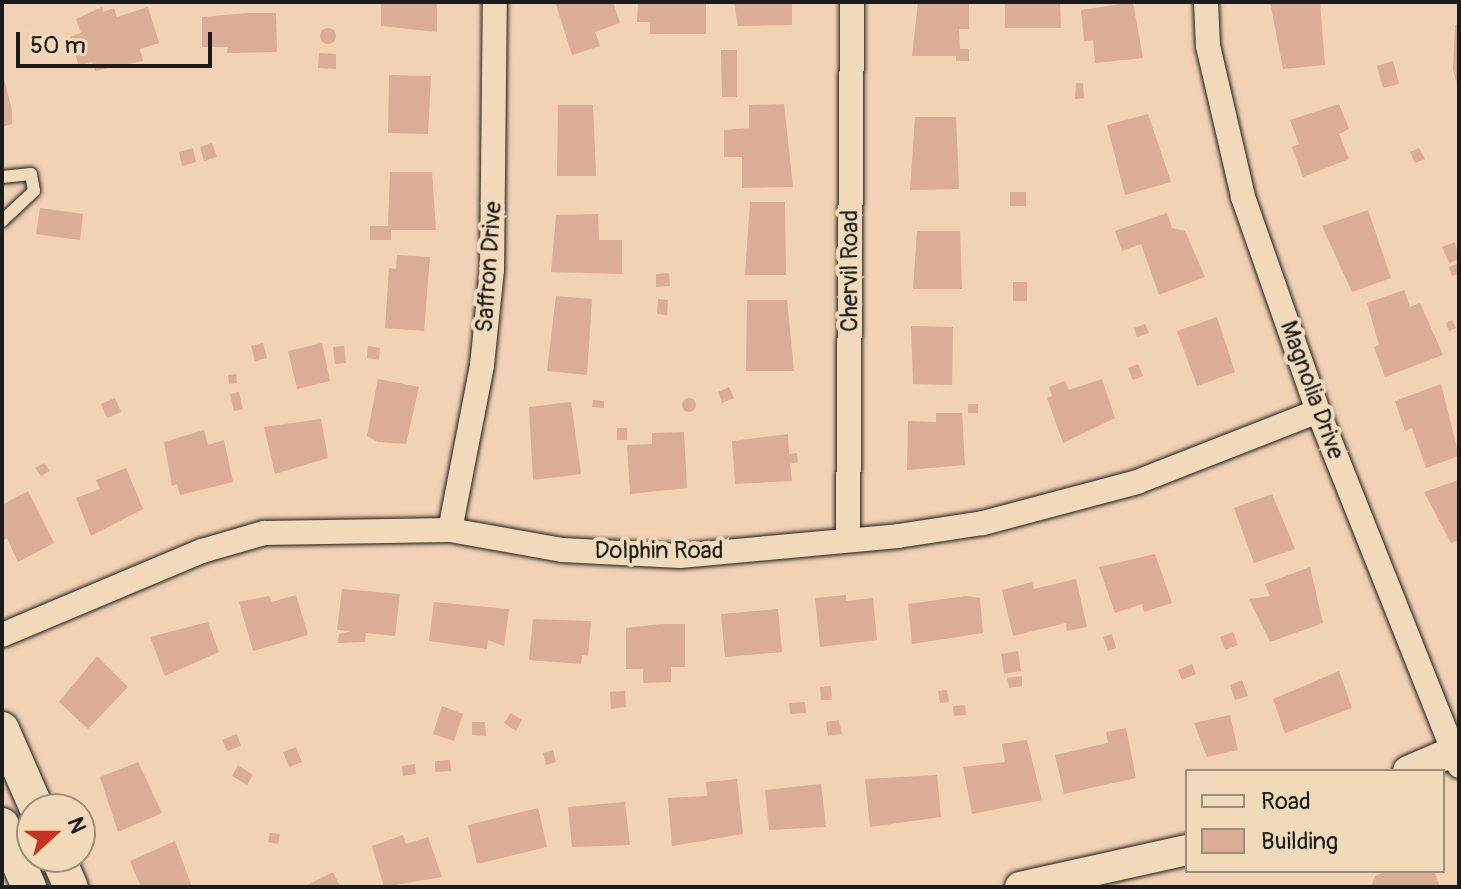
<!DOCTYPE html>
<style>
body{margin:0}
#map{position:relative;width:1461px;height:889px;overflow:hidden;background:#f2d2b4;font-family:Pangolin,sans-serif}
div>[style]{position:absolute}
.building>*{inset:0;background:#dbac96}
.round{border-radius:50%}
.roads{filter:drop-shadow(0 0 2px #1c1c1c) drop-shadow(0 0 2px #1c1c1c)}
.service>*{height:12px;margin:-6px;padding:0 6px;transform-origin:6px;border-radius:6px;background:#f0dab9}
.minor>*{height:24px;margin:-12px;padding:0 12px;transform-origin:12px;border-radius:12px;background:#f0dab9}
.tertiary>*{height:30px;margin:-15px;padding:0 15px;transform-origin:15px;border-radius:15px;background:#f0dab9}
.secondary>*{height:34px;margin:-17px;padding:0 17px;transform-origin:17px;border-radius:17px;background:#f0dab9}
span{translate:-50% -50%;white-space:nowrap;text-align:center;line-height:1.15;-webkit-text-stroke:8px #f0dab9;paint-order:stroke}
.street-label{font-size:24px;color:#1c1c1c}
.frame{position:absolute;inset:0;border:4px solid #1c1c1c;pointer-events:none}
.legend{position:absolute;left:1185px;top:769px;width:260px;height:104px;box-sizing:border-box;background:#f0dab9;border:2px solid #9b8e7a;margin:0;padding:10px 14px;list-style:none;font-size:24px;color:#1c1c1c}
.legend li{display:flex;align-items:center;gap:16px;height:40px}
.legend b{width:40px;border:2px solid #9b8e7a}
.north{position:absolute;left:16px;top:793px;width:80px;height:80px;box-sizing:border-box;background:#f0dab9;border:2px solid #9b8e7a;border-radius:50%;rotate:69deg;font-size:22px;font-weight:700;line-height:32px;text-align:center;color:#1c1c1c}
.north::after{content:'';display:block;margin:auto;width:28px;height:36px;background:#c8321e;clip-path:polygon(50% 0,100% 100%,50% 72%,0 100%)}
.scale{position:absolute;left:16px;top:32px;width:196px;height:36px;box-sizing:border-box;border:4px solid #1c1c1c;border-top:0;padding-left:10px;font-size:24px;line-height:28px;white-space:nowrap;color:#1c1c1c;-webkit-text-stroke:6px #f0dab9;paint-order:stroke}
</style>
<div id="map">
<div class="building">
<div style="clip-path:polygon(381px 2px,437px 2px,437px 32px,381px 26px)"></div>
<div style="clip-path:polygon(555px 2px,613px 2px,620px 23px,595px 32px,600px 46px,572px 55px)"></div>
<div style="clip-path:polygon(638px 2px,706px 2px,706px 34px,650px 34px,650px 22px,637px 22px)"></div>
<div style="clip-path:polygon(734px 2px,792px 2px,792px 25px,738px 26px)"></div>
<div style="clip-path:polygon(918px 2px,969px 2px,969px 29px,959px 29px,960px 49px,969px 49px,969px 61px,956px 61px,956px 56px,912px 56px)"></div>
<div style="clip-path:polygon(1005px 2px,1060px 2px,1061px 28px,1005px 28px)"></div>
<div style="clip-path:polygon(1133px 2px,1143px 58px,1095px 63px,1093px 40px,1084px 41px,1081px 10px)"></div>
<div style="clip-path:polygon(1270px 2px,1320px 2px,1325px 65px,1283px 69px)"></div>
<div style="clip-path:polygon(102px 7px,103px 12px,114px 8px,117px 17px,148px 7px,159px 43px,140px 49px,143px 61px,95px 71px,92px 62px,79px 66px,70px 37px,81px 33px,76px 19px)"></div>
<div style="clip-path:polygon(247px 13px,276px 13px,277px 52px,227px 53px,228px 47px,202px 47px,202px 17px)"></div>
<div style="clip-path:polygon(1455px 25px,1459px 25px,1459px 93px,1453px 69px)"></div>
<div class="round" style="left:320px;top:28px;width:16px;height:16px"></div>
<div style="clip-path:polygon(721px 50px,737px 50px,737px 97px,722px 97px)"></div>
<div style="clip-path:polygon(319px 53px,336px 54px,336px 69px,318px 68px)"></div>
<div style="clip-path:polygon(1393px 61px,1399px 84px,1383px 88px,1377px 66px)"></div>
<div style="clip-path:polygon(3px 75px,12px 111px,12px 124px,2px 127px)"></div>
<div style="clip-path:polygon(389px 75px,431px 76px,428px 134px,388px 133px)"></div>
<div style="clip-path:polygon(1076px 83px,1083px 83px,1084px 98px,1075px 99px)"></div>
<div style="clip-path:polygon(784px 104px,793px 187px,742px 188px,742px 157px,724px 157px,724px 130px,749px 128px,749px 105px)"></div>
<div style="clip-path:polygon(1339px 104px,1349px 129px,1339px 134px,1349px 159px,1303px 177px,1292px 147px,1299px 144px,1290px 120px)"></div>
<div style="clip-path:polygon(558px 105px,593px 105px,596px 176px,557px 176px)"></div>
<div style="clip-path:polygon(1148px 114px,1171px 182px,1125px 195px,1107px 125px)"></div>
<div style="clip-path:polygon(915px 117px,956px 117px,959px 189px,910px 190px)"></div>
<div style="clip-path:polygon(212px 143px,217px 157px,204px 161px,200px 147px)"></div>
<div style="clip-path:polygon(193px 148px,196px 162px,182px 166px,179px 152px)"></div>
<div style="clip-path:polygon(1419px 148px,1425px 159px,1415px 163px,1410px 152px)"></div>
<div style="clip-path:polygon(390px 172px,432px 172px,436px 230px,391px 230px,391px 240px,370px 240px,370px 226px,388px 226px)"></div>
<div style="clip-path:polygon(1010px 192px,1026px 192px,1026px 206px,1010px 206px)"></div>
<div style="clip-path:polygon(750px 202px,785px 202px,786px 275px,745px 275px)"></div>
<div style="clip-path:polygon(40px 208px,83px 214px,80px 240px,36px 234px)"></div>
<div style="clip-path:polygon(1368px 210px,1391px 278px,1352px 292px,1322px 226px)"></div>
<div style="clip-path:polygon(1167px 213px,1172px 228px,1185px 231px,1205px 277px,1159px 295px,1141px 244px,1122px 251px,1115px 231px)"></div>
<div style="clip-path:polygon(598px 214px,599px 240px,622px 240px,622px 274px,551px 272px,556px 215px)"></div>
<div style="clip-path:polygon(917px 231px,960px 231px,962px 289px,913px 289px)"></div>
<div style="clip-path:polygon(1455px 242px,1459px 259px,1449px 263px,1442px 247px)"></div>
<div style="clip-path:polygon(397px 255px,430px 257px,424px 331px,385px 328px,389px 268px,396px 269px)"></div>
<div style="clip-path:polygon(1459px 263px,1459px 274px,1452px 276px,1449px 267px)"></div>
<div style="clip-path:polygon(669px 273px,670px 286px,656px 287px,656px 274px)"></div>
<div style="clip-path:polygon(1013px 282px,1027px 282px,1027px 301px,1013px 301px)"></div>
<div style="clip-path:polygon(1404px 290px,1410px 307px,1420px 303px,1443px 355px,1385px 377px,1374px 347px,1379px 345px,1367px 303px)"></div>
<div style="clip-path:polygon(556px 296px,592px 299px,587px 375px,547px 371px)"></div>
<div style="clip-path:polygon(658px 299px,668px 300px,667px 315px,657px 314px)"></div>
<div style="clip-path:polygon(747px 300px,787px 300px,794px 371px,746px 371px)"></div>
<div style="clip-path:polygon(1217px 317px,1235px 372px,1197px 386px,1177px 331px)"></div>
<div style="clip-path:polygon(1452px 320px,1456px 328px,1449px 331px,1446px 323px)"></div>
<div style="clip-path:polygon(1145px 324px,1149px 333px,1137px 337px,1134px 328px)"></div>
<div style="clip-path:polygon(911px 326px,953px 327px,952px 385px,913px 384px)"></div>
<div style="clip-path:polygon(263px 343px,267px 358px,255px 361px,251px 346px)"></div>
<div style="clip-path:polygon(322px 343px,330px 381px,297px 389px,288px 351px)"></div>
<div style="clip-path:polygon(344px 346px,346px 363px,335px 364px,333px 347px)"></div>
<div style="clip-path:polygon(368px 346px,380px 348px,379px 360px,367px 358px)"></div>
<div style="clip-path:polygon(1138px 364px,1143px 376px,1133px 380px,1128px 368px)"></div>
<div style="clip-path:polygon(236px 374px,237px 383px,229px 384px,228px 375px)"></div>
<div style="clip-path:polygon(378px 379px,419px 387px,406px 444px,378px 442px,367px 436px)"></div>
<div style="clip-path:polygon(1102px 379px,1115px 418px,1063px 443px,1047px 398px,1052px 396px,1049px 387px,1065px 381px,1069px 390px)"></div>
<div style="clip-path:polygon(1441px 384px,1459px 456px,1426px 468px,1412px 428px,1405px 431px,1395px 401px)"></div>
<div style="clip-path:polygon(729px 387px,734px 398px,722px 403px,718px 392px)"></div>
<div style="clip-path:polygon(239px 392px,243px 409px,234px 411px,230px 394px)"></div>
<div style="clip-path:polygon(115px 398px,121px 412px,107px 418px,101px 404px)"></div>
<div class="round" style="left:682px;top:398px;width:14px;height:14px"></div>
<div style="clip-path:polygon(593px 400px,604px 401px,604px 408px,592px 407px)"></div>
<div style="clip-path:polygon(571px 402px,581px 474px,533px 480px,529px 407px)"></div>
<div style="clip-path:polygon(968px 404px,978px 404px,978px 413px,968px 413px)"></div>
<div style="clip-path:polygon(936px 413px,962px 413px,965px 465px,907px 470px,908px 421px,936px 422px)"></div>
<div style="clip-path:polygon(321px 419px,328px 458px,275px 474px,264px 427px)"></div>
<div style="clip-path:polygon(617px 428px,627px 428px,627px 440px,617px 440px)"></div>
<div style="clip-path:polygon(204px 430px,208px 445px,224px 440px,233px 482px,180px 495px,177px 484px,172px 486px,164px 442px)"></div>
<div style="clip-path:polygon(684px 432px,687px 488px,630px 494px,627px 445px,652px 444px,652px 433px)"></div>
<div style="clip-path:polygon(788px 434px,789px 454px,797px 453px,798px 462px,790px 464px,792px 481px,735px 484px,732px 441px)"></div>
<div style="clip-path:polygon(44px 463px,50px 471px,41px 476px,35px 468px)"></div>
<div style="clip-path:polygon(126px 468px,143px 509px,91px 536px,76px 498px,100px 489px,96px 480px)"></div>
<div style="clip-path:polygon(1459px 480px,1459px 540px,1451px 543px,1424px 492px)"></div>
<div style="clip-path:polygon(28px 491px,54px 543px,18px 562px,7px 538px,2px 541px,2px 505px)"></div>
<div style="clip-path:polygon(1272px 494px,1295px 549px,1254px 563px,1234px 508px)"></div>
<div style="clip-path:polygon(1155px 554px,1172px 603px,1144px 612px,1142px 604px,1115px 613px,1099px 567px)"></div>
<div style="clip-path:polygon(1310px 567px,1323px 623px,1270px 642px,1249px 599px,1270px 596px,1265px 584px)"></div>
<div style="clip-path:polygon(1076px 579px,1087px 627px,1067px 631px,1066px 623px,1013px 636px,1002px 590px,1032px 582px,1034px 589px)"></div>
<div style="clip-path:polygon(342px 589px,400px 594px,395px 636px,366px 633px,365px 642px,338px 643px,339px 634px,352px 631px,337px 630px)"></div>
<div style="clip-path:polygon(296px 595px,308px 635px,253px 651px,239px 602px,269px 596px,272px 602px)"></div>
<div style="clip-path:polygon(846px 595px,846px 601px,873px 598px,877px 640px,820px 647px,815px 598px)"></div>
<div style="clip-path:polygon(966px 596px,980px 598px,983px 633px,912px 644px,908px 604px)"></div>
<div style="clip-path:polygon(434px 602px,509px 609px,504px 646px,488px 640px,487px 649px,429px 641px)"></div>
<div style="clip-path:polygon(778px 609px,782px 652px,725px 657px,721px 614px)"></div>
<div style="clip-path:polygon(533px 619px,591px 621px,588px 656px,582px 655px,581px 664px,529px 660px)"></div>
<div style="clip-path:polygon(208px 622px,219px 652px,165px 676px,150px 637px)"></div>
<div style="clip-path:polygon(661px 624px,685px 624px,685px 667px,671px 667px,671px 682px,643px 683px,643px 669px,626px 669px,626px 628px)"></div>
<div style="clip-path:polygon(1233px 632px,1238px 645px,1225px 650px,1220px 637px)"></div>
<div style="clip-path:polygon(1112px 634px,1116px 648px,1108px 651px,1103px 637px)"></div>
<div style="clip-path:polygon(1018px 651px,1021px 671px,1004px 674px,1001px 654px)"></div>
<div style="clip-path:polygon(97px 656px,128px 687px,88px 729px,59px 702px)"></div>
<div style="clip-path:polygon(1192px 664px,1196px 674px,1182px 680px,1178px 670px)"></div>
<div style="clip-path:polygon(1339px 671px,1352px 708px,1285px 733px,1273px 699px)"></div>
<div style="clip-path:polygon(1022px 676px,1022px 686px,1009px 688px,1007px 678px)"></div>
<div style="clip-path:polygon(1242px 680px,1248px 696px,1235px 700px,1230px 685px)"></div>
<div style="clip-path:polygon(831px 686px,832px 700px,821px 700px,820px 687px)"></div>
<div style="clip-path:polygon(947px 690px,949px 702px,940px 703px,938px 691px)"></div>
<div style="clip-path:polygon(625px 691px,626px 707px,611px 709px,610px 692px)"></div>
<div style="clip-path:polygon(805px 702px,806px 713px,790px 714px,789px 703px)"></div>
<div style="clip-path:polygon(965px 705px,966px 715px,954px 716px,953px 706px)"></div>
<div style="clip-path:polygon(442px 706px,463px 714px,454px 741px,433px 734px)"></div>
<div style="clip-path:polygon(511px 713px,522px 720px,516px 731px,504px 723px)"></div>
<div style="clip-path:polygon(1230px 715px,1238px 750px,1207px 757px,1194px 723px)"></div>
<div style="clip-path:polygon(839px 720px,842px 734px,828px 736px,826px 722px)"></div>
<div style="clip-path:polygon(472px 722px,485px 722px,486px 736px,472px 735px)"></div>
<div style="clip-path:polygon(1126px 728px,1136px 778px,1064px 794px,1055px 755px,1108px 743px,1106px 732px)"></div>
<div style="clip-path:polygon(237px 734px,241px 746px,227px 751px,222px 740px)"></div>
<div style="clip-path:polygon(1027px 740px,1042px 800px,972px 814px,963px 767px,1005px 762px,1002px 744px)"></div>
<div style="clip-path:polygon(296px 747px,302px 762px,289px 767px,283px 752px)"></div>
<div style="clip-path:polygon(553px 750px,556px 762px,546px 765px,543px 753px)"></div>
<div style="clip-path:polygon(450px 760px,451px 771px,435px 772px,435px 761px)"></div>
<div style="clip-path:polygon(138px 762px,162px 813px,118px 832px,100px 777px)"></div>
<div style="clip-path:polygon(415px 764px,416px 774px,403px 776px,402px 766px)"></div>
<div style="clip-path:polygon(238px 765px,253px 775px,247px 785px,232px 776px)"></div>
<div style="clip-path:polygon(937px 775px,941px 817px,870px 827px,865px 779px)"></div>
<div style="clip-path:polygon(737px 779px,743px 834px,672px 846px,668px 798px,707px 796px,706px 782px)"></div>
<div style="clip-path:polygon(821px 784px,826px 827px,769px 830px,765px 790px)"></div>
<div style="clip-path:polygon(625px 802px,630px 845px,572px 847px,568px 807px)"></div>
<div style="clip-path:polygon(538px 808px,547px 847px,477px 864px,468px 825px)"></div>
<div style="clip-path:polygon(270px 833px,280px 834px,278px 844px,268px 842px)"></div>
<div style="clip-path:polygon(403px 835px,406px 844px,428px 837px,442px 877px,384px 887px,372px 846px)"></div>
<div style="clip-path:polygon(175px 841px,192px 887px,141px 887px,130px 861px)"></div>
<div style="clip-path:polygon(1388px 871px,1434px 871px,1440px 887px,1371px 887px,1375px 876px)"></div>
<div style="clip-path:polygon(333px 872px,340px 887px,303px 887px)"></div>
</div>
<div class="roads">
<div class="service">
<div style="left:2px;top:177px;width:29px;rotate:-6deg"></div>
<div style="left:31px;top:174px;width:17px;rotate:80deg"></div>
<div style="left:34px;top:191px;width:44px;rotate:136.8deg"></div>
</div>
<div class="minor">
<div style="left:1206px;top:2px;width:44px;rotate:87.4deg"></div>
<div style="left:1208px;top:46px;width:155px;rotate:76.9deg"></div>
<div style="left:1243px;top:197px;width:227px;rotate:70.7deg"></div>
<div style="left:1318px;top:411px;width:382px;rotate:68.3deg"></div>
<div style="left:450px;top:530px;width:168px;rotate:-79deg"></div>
<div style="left:482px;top:365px;width:96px;rotate:-84deg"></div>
<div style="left:492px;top:270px;width:268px;rotate:-89.4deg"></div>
<div style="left:848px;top:540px;width:538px;rotate:-89.57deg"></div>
<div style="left:2px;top:635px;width:217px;rotate:-22.8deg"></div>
<div style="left:202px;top:551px;width:65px;rotate:-16.2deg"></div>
<div style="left:264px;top:533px;width:186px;rotate:-0.9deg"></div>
<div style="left:450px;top:530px;width:114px;rotate:10.1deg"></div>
<div style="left:562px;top:550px;width:118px;rotate:2.9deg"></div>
<div style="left:680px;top:556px;width:219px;rotate:-5.2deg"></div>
<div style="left:898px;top:536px;width:86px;rotate:-8.7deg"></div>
<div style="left:983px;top:523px;width:159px;rotate:-14.9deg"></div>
<div style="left:1137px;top:482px;width:194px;rotate:-21.4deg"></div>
</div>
<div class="tertiary">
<div style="left:1408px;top:771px;width:56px;rotate:-23.3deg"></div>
<div style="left:1020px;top:887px;width:171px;rotate:-12.5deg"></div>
</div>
<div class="secondary">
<div style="left:2px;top:729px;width:87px;rotate:66.4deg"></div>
<div style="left:2px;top:825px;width:68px;rotate:66.5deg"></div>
<div style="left:58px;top:857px;width:33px;rotate:67deg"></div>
</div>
</div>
<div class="street-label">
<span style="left:489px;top:267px;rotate:-86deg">Saffron Drive</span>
<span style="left:850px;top:271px;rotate:-90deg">Chervil Road</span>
<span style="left:1312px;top:390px;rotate:70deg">Magnolia Drive</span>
<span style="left:659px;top:551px">Dolphin Road</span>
</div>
<div class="frame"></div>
<ul class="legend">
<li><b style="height:10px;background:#f0dab9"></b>Road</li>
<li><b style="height:22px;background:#dbac96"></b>Building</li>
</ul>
<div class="north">N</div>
<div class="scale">50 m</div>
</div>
